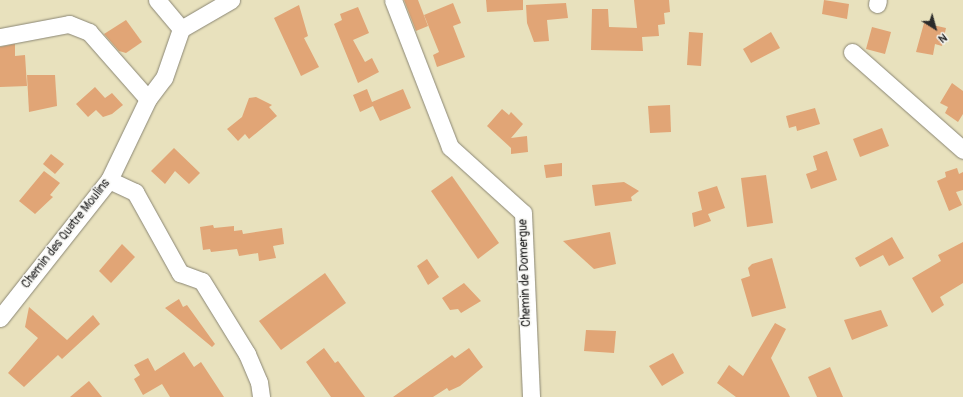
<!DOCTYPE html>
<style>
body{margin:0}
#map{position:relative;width:963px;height:397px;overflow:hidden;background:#e8e1bd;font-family:Pangolin,sans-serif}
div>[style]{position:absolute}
.building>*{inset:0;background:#e1a576}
.roads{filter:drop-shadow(0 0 1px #8a8674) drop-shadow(0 0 1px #8a8674)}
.minor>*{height:17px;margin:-8.5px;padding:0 8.5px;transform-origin:8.5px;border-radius:8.5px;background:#fff}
span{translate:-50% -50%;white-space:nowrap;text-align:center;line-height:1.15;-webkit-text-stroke:3px #f6f6f2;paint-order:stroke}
.street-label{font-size:12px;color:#2b2b2b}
.north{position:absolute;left:915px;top:8px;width:40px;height:40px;-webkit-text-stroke:3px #f6f6f2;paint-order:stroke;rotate:143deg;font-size:11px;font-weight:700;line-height:16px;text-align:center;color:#2b2b2b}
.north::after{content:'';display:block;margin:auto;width:14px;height:18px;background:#2b2b2b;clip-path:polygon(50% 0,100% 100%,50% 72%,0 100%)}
</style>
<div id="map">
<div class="building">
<div style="clip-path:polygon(404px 0,418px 0,428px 26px,416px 31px)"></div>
<div style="clip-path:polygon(486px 0,523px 0,523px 10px,487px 12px)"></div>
<div style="clip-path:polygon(634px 0,669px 0,670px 12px,664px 13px,665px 24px,658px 25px,659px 36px,642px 37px,643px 51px,591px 50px,592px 9px,608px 9px,609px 27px,637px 28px)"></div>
<div style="clip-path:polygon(824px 0,849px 4px,847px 19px,822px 14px)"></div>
<div style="clip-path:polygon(453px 3px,461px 23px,453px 26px,465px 57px,437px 67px,433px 55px,439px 52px,424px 15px)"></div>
<div style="clip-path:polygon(566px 3px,568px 18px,547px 20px,549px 41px,534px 42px,527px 23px,526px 5px)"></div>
<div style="clip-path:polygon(299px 5px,308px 36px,304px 38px,319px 67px,301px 76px,274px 18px)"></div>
<div style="clip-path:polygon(358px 7px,369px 33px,353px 40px,365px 62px,372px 58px,379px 72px,358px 83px,334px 24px,342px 20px,340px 14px)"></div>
<div style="clip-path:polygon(126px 20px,142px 42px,126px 53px,119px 51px,104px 34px)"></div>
<div style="clip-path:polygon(924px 23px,946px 28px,942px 46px,935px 44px,933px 55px,916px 52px)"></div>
<div style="clip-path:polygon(872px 27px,891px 32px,885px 54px,866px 49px)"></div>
<div style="clip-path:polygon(689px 32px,703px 33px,701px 66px,687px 65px)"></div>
<div style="clip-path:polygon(771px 32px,780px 48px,751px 63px,743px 49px)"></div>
<div style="clip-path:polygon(15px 44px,15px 56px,25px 55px,27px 86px,0 87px,0 47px)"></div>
<div style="clip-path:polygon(27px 75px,55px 75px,57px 106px,29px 112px)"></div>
<div style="clip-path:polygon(952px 83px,963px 91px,963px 114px,958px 122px,945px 113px,948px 107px,940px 103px)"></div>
<div style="clip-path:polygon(95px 87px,105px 98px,112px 93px,123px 105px,112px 114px,103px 117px,96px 110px,88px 117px,76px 104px)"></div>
<div style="clip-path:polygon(367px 89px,372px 102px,403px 89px,411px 108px,380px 121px,373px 106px,360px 112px,353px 95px)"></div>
<div style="clip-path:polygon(256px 97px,272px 105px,269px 107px,277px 116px,249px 139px,245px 134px,238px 141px,227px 129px,242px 117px,249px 98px)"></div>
<div style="clip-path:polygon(670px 105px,671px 132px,650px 133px,648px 106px)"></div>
<div style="clip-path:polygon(815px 108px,820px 124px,797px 131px,796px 126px,789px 128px,786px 116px)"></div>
<div style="clip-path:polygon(502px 109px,509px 115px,511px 112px,523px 124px,511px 138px,527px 136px,528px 152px,511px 154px,511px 148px,487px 126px)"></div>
<div style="clip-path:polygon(882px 128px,889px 146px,860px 157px,853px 139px)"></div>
<div style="clip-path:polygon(174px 148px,200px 173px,189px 184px,175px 171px,165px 184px,151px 171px)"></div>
<div style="clip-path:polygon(827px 151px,837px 180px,811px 189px,806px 174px,817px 170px,813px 156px)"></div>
<div style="clip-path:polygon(51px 154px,64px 164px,55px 174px,43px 164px)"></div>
<div style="clip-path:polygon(562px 163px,562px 176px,546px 178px,544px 165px)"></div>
<div style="clip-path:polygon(957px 168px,959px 174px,963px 172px,963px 190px,956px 192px,962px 205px,949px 211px,937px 181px,946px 177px,945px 172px)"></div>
<div style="clip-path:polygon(44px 171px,60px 183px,50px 195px,53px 197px,35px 214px,19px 201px)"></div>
<div style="clip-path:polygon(766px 175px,773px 223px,747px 227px,741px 178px)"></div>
<div style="clip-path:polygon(452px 176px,499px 243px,478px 259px,431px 191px)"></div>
<div style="clip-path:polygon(624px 182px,639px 191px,631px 197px,632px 201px,595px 206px,592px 185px)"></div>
<div style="clip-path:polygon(717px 186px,725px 208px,708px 214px,711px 221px,694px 227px,692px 213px,702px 210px,698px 192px)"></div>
<div style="clip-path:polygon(213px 225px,214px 228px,234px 226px,234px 231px,242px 230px,243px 234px,282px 228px,284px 244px,273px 246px,276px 258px,259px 261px,258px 253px,239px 256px,237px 249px,211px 252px,210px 249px,203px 250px,200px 227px)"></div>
<div style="clip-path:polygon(610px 232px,616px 264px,594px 269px,563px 241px)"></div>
<div style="clip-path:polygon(892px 237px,904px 258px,889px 266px,883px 255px,860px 267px,855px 258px)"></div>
<div style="clip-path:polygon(963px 242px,963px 283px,940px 297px,944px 305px,932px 313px,912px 278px,941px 261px,938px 255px)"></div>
<div style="clip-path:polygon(122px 244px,135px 257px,111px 283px,99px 271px)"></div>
<div style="clip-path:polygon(772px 258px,786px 308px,752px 317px,741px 279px,750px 276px,748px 268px,752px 264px)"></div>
<div style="clip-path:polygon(427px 259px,439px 277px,428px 285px,417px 266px)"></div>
<div style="clip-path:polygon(325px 273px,346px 303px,281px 350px,259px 321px)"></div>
<div style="clip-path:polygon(464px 283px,481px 301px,461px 313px,458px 309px,450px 310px,442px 298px)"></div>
<div style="clip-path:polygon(179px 299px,183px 307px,187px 305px,215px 344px,212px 347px,165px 308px)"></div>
<div style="clip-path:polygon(29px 307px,67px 340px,93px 315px,100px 324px,62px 359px,58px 355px,24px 387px,8px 373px,38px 338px,25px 327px)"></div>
<div style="clip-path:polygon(881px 310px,888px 326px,852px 340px,844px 320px)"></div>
<div style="clip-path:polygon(775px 323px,786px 329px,771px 358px,790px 397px,736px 397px,717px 383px,729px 365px,743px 376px)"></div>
<div style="clip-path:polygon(586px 330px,616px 331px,614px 353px,584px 351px)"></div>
<div style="clip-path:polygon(324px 348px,335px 363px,338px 361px,365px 397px,331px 397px,306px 362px)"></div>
<div style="clip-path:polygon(469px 348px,483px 367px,460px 386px,449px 391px,447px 388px,433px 397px,393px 397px,452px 355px,455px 358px)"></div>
<div style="clip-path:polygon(184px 352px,194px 367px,201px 362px,224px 397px,170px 397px,162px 384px,143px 395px,134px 379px,140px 375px,134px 365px,148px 358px,155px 371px)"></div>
<div style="clip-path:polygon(673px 353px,684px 373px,662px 386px,649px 366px)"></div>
<div style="clip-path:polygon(830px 367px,843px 397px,817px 397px,808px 377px)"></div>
<div style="clip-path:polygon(89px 381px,102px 397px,70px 397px)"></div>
</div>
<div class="roads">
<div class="minor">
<div style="left:157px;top:0;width:38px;rotate:50deg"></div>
<div style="left:393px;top:0;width:158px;rotate:68.8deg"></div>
<div style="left:450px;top:147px;width:98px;rotate:42.1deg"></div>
<div style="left:523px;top:213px;width:184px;rotate:87.5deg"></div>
<div style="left:877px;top:4px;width:4px;rotate:-76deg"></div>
<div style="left:181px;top:29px;width:58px;rotate:-30.1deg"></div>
<div style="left:0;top:37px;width:70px;rotate:-10.7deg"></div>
<div style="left:69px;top:24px;width:22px;rotate:22deg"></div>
<div style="left:89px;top:32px;width:89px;rotate:48.6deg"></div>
<div style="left:852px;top:52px;width:148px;rotate:41.4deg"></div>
<div style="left:109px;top:180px;width:29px;rotate:25deg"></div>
<div style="left:135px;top:192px;width:93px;rotate:60.9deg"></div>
<div style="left:180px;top:273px;width:23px;rotate:20deg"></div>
<div style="left:202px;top:281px;width:86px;rotate:58.3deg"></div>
<div style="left:247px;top:354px;width:30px;rotate:67deg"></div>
<div style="left:259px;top:382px;width:15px;rotate:82deg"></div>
<div style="left:0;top:318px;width:176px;rotate:-51.7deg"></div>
<div style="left:109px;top:180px;width:90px;rotate:-64.3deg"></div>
<div style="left:148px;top:99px;width:26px;rotate:-53deg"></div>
<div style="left:164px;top:78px;width:52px;rotate:-70.9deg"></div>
</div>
</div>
<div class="street-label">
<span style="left:66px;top:234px;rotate:-52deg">Chemin des Quatre Moulins</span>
<span style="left:525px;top:273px;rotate:-92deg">Chemin de Domergue</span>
</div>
<div class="north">N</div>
</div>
